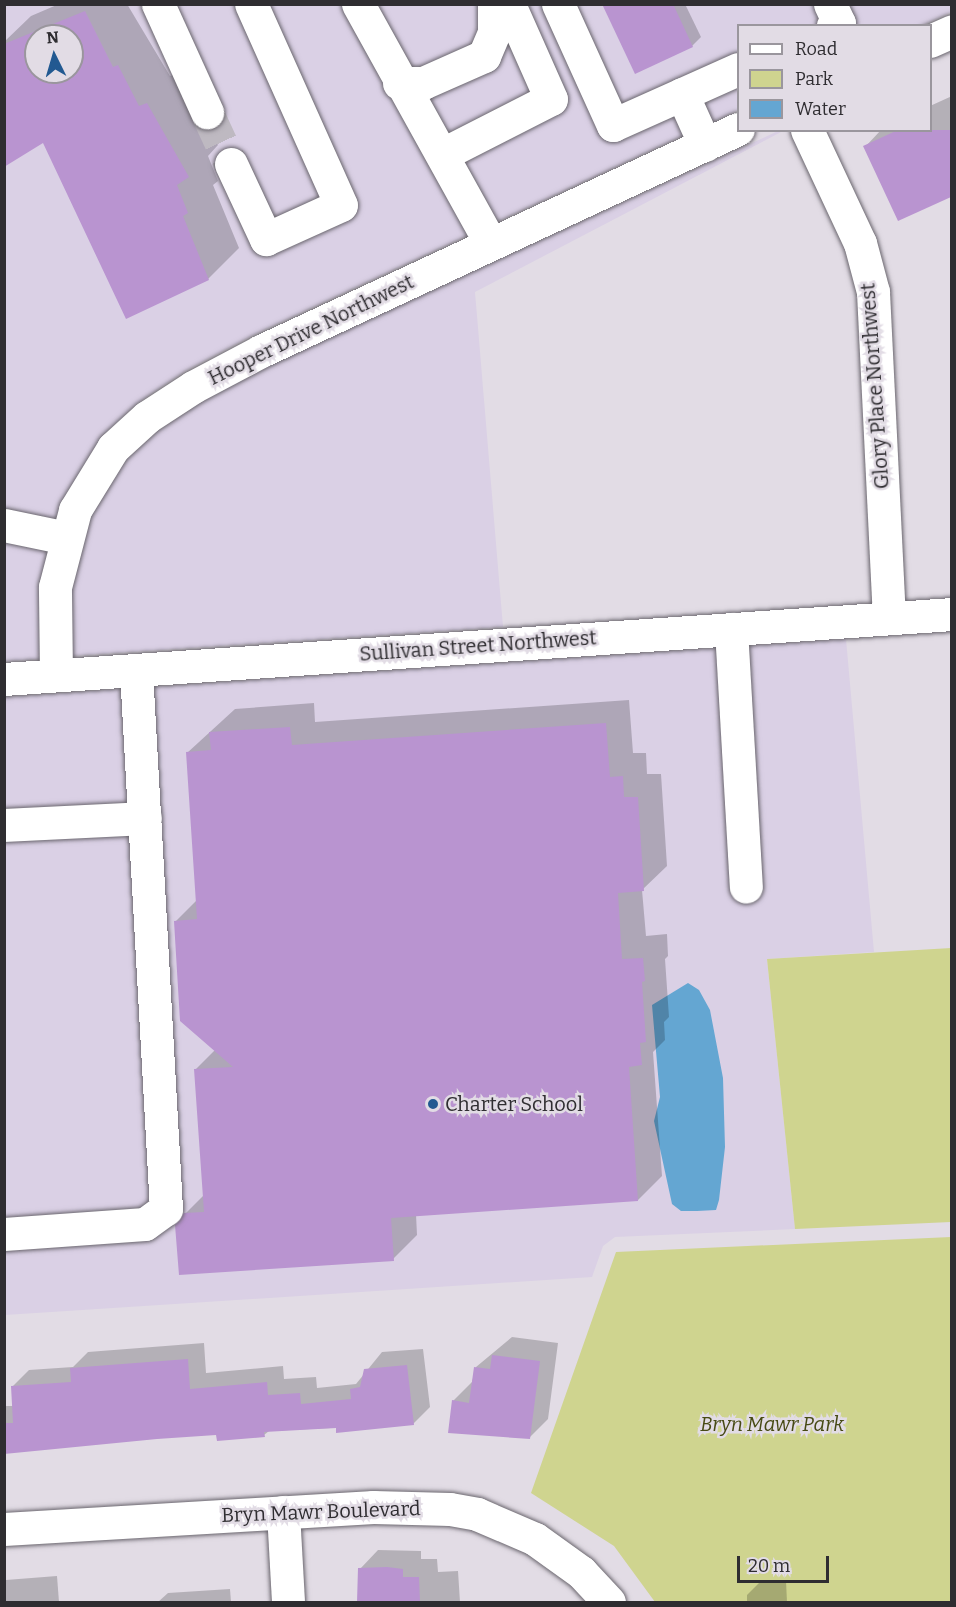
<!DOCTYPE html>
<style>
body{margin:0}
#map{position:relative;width:956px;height:1607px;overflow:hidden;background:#e2dce5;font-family:Bitter,serif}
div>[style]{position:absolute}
.commercial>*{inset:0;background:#dad0e5}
.green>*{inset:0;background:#cfd48f}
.water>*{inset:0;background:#64a6d2}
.shadow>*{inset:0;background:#0003}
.building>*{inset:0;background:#b994d0}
.minor-tunnel>*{height:33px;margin-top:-16.5px;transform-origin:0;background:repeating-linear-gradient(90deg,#beb9c1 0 33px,transparent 0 49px)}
.roads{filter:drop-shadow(0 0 2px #6a666e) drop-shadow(0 0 2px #6a666e)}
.minor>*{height:33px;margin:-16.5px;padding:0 16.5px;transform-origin:16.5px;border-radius:16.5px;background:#fff}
.dots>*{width:16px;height:16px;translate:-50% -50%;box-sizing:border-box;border:3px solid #e2dce5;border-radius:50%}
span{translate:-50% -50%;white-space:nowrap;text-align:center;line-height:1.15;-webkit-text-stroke:5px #e2dce5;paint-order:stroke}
.street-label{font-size:20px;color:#2f2d31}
.poi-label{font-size:20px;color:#2f2d31}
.left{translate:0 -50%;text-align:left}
.park-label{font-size:20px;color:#474a14;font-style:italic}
.frame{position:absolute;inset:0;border:6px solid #2f2d31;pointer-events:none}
.legend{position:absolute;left:737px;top:24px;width:195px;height:108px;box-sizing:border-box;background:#e2dce5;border:2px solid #9a969d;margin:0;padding:8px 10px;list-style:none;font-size:18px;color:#2f2d31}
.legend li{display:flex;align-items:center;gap:12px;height:30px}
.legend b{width:30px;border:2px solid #9a969d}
.north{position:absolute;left:24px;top:24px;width:60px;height:60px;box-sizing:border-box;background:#e2dce5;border:2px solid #9a969d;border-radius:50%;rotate:355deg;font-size:16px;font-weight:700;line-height:24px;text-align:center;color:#2f2d31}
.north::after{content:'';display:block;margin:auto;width:21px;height:27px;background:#225991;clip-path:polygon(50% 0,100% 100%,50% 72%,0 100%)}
.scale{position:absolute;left:737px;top:1556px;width:92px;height:27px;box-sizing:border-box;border:3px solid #2f2d31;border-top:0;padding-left:8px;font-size:18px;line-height:21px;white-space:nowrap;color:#2f2d31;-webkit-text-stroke:4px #e2dce5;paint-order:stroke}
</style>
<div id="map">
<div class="commercial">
<div style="clip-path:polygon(evenodd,5px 5px,951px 5px,951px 12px,923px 25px,738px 26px,738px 110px,255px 334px,185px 371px,139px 402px,103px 435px,62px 501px,40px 583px,41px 659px,5px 661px,5px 5px,36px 36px,72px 36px,72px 72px,36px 72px,36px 36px)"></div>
<div style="clip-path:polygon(778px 131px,783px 131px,475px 292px,503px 627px,71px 656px,71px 588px,89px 518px,124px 461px,156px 432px,201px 402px,267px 367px)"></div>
<div style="clip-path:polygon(846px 639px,874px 952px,767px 959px,795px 1229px,615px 1237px,603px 1246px,592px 1277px,5px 1315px,5px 697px)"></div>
</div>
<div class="green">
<div style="clip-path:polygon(951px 948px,951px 1222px,795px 1229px,767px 959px)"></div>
<div style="clip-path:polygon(951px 1237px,951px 1602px,655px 1602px,614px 1546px,531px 1493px,616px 1252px)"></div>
</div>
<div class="water">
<div style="clip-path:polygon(688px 983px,699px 990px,710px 1010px,723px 1078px,725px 1147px,719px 1200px,716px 1210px,697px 1211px,681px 1211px,672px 1204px,654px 1121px,660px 1097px,652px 1005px)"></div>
</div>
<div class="shadow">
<div style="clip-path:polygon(evenodd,59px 4px,127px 4px,170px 76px,178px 73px,218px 145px,208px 156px,218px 181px,213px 185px,239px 248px,208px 279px,4px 57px,4px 42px,31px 16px,59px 4px,36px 36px,72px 36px,72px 72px,36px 72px,36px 36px)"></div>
<div style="clip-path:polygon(604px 4px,685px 4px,701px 37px,692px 46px,636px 72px)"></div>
<div style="clip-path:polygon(952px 96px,952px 185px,895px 211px,865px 147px,881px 130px,930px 130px,930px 106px)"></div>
<div style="clip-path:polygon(629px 700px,633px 753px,646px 753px,647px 774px,661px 774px,667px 866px,642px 890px,646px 936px,667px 934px,668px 956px,665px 959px,669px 1017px,664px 1022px,665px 1040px,653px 1052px,662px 1176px,638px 1200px,416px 1214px,417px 1235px,393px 1259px,185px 1214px,204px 1195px,195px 1070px,215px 1050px,175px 922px,198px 899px,187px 753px,235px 709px,314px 703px,315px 722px)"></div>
<div style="clip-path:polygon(512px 1337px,558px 1343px,548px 1419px,530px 1437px,453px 1401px,472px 1382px,476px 1367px)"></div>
<div style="clip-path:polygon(204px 1343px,206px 1373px,283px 1366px,284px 1379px,316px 1377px,317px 1388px,356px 1384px,382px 1352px,423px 1349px,430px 1407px,413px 1424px,269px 1431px,264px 1435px,217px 1433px,4px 1452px,4px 1406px,14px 1406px,13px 1386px,29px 1370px,73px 1367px,88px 1352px)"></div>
<div style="clip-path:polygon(378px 1550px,421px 1551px,421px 1559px,437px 1559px,438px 1572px,458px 1571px,460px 1602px,360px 1602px,360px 1569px)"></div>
<div style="clip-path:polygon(57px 1576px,59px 1602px,4px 1602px,6px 1580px)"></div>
<div style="clip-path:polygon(786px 1581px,787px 1602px,747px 1602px,747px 1595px,759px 1583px)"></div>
<div style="clip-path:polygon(230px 1589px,231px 1602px,158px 1602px,168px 1593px)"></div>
</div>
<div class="building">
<div style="clip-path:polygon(602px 4px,673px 4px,693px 47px,635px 74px)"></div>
<div style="clip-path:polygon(evenodd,85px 11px,113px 67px,118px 65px,139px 106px,147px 103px,189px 177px,177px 185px,188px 213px,183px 216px,209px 280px,126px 319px,43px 143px,4px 167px,4px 44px,85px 11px,36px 36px,72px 36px,72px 72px,36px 72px,36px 36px)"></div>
<div style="clip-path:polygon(898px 130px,951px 130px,951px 197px,898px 221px,863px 146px)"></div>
<div style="clip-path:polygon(606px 723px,610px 777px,623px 776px,624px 797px,638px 797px,644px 891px,618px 893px,622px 959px,643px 958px,645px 981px,642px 982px,646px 1042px,640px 1043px,642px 1065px,629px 1067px,638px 1201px,391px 1218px,394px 1261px,179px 1275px,175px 1225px,184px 1213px,204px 1212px,194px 1069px,233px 1067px,180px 1021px,174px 921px,197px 919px,186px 752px,211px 750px,209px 732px,290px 727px,292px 745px)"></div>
<div style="clip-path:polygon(492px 1355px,540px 1361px,530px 1439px,448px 1433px,452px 1400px,469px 1403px,474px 1367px,490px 1369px)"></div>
<div style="clip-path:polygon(188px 1359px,190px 1389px,267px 1382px,268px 1395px,300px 1393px,301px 1404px,351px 1399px,350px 1389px,360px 1387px,364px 1369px,407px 1365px,414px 1425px,336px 1433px,336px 1428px,264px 1432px,265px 1437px,217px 1441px,216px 1435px,157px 1439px,4px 1454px,4px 1423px,13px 1423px,11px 1386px,71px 1382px,70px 1368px)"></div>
<div style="clip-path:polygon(387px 1567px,403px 1569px,403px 1577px,419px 1577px,420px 1602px,357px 1602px,358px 1568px)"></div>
</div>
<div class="minor-tunnel">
<div style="left:207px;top:112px;width:57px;rotate:65.2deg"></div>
</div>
<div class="roads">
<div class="minor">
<div style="left:158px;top:4px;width:119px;rotate:65.6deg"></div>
<div style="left:358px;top:4px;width:274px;rotate:61deg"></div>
<div style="left:558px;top:4px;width:133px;rotate:65.6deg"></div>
<div style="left:613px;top:125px;width:137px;rotate:-24.1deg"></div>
<div style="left:830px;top:4px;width:21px;rotate:65deg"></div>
<div style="left:839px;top:23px;width:7px;rotate:153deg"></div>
<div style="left:930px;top:41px;width:24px;rotate:-24deg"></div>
<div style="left:399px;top:83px;width:24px"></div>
<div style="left:423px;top:83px;width:67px;rotate:-23.9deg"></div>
<div style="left:484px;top:56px;width:25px;rotate:-67deg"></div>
<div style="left:494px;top:33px;width:29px;rotate:-90deg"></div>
<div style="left:682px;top:94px;width:56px;rotate:65.7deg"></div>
<div style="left:807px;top:130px;width:125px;rotate:64.9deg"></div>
<div style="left:860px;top:243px;width:51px;rotate:75.1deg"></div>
<div style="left:873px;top:292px;width:326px;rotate:87.2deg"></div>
<div style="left:443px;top:154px;width:121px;rotate:-27deg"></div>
<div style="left:551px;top:99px;width:104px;rotate:-113.9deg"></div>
<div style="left:231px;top:164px;width:83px;rotate:65deg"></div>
<div style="left:266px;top:239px;width:82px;rotate:-24.4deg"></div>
<div style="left:341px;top:205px;width:220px;rotate:-114.1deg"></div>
<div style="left:4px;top:525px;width:64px;rotate:11.7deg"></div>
<div style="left:731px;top:629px;width:258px;rotate:86.7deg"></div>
<div style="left:56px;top:675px;width:88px;rotate:-90.7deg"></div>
<div style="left:55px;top:587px;width:80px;rotate:-75.4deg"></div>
<div style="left:75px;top:510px;width:73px;rotate:-58.5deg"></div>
<div style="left:113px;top:448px;width:46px;rotate:-42.4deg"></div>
<div style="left:147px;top:417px;width:55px;rotate:-33.1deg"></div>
<div style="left:193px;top:387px;width:77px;rotate:-27.9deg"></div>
<div style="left:261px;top:351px;width:526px;rotate:-24.96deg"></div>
<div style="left:4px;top:679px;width:950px;rotate:-3.92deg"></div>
<div style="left:4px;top:825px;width:141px;rotate:-2.8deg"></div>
<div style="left:4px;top:1234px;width:141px;rotate:-4.1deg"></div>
<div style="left:145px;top:1224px;width:26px;rotate:-36deg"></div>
<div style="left:166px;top:1209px;width:540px;rotate:-93.19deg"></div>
<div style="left:283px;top:1512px;width:90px;rotate:86.8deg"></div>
<div style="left:4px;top:1529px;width:370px;rotate:-3.4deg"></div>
<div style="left:373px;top:1507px;width:77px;rotate:1.5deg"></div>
<div style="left:450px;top:1509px;width:27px;rotate:10deg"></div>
<div style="left:477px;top:1514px;width:63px;rotate:23.3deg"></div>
<div style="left:535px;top:1539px;width:57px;rotate:35.7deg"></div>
<div style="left:581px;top:1572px;width:41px;rotate:47deg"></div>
</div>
</div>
<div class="dots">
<div style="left:433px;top:1104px;background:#225991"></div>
</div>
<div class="street-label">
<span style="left:311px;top:330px;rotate:-26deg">Hooper Drive Northwest</span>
<span style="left:875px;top:386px;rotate:-94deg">Glory Place Northwest</span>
<span style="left:478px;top:646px;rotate:-4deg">Sullivan Street Northwest</span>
<span style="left:321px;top:1512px;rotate:-2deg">Bryn Mawr Boulevard</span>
</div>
<div class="poi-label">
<span class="left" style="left:445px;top:1104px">Charter School</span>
</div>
<div class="park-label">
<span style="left:772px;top:1424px">Bryn Mawr Park</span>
</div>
<div class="frame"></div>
<ul class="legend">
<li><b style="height:8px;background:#fff"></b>Road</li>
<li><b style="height:16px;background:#cfd48f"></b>Park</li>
<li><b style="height:16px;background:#64a6d2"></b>Water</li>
</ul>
<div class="north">N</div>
<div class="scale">20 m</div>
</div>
